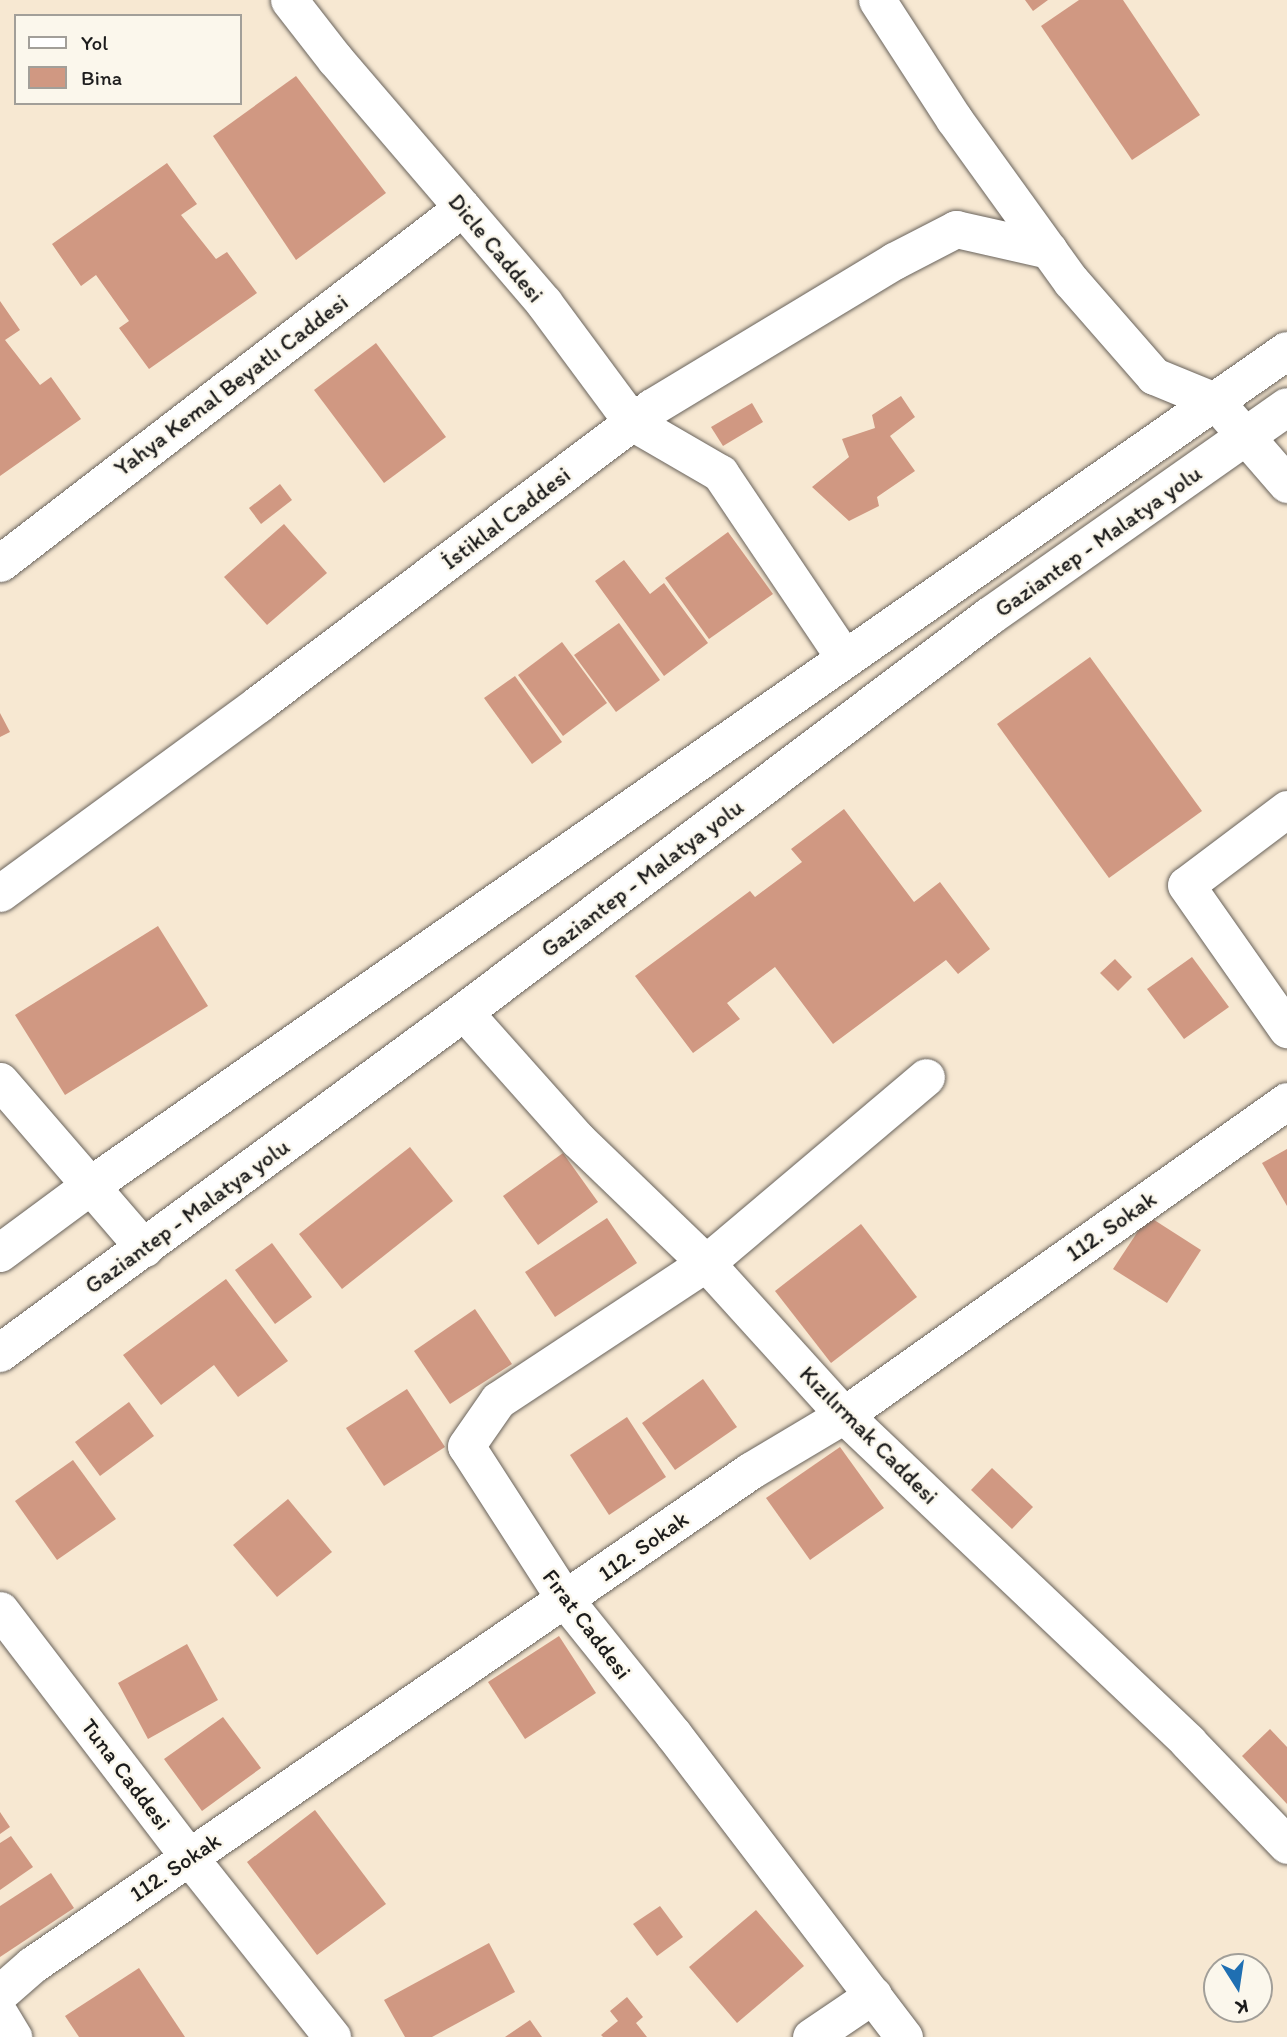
<!DOCTYPE html>
<meta charset="utf-8">
<style>
body{margin:0}
#map{position:relative;width:1287px;height:2037px;overflow:hidden;background:#f7e8d2;font-family:Itim,sans-serif}
div>[style]{position:absolute}
.building>*{inset:0;background:#d09882}
.roads{filter:drop-shadow(0 0 2px #69635c) drop-shadow(0 0 2px #69635c)}
.minor>*{height:37px;margin:-18.5px;padding:0 18.5px;transform-origin:18.5px;border-radius:18.5px;background:#fff}
.highway>*{height:38px;margin:-19px;padding:0 19px;transform-origin:19px;border-radius:19px;background:#fff}
span{translate:-50% -50%;white-space:nowrap;text-align:center;line-height:1.15;-webkit-text-stroke:5px #fbf7ec;paint-order:stroke}
.street-label{font-size:23px;color:#1c1c1c}
.legend{position:absolute;left:14px;top:14px;width:228px;height:91px;box-sizing:border-box;background:#fbf7ec;border:2px solid #a29f99;margin:0;padding:9px 12px;list-style:none;font-size:21px;color:#1c1c1c}
.legend li{display:flex;align-items:center;gap:14px;height:35px}
.legend b{width:35px;border:2px solid #a29f99}
.north{position:absolute;left:1203px;top:1953px;width:70px;height:70px;box-sizing:border-box;background:#fbf7ec;border:2px solid #a29f99;border-radius:50%;rotate:168deg;font-size:19px;font-weight:700;line-height:28px;text-align:center;color:#1c1c1c}
.north::after{content:'';display:block;margin:auto;width:24px;height:32px;background:#1f6fb2;clip-path:polygon(50% 0,100% 100%,50% 72%,0 100%)}
</style>
<div id="map">
<div class="building">
<div style="clip-path:polygon(1025px 0,1048px 0,1033px 11px)"></div>
<div style="clip-path:polygon(1079px 0,1123px 0,1200px 115px,1132px 160px,1041px 26px)"></div>
<div style="clip-path:polygon(296px 76px,386px 193px,296px 260px,213px 136px)"></div>
<div style="clip-path:polygon(167px 163px,197px 204px,181px 215px,216px 259px,227px 252px,257px 293px,149px 369px,119px 328px,129px 321px,96px 275px,81px 286px,52px 244px)"></div>
<div style="clip-path:polygon(0 301px,20px 330px,5px 340px,40px 385px,51px 377px,81px 419px,0 476px)"></div>
<div style="clip-path:polygon(376px 343px,446px 437px,384px 483px,314px 390px)"></div>
<div style="clip-path:polygon(901px 396px,915px 417px,890px 436px,915px 471px,877px 497px,879px 506px,849px 521px,812px 487px,849px 457px,842px 439px,875px 428px,872px 415px)"></div>
<div style="clip-path:polygon(752px 403px,763px 422px,723px 446px,711px 427px)"></div>
<div style="clip-path:polygon(280px 484px,292px 500px,261px 524px,249px 508px)"></div>
<div style="clip-path:polygon(284px 524px,327px 573px,267px 625px,224px 577px)"></div>
<div style="clip-path:polygon(728px 532px,773px 594px,709px 639px,665px 578px)"></div>
<div style="clip-path:polygon(624px 560px,650px 594px,664px 583px,708px 643px,664px 676px,595px 581px)"></div>
<div style="clip-path:polygon(619px 623px,660px 680px,616px 712px,574px 655px)"></div>
<div style="clip-path:polygon(562px 642px,607px 703px,563px 736px,518px 675px)"></div>
<div style="clip-path:polygon(1090px 657px,1202px 811px,1109px 878px,997px 724px)"></div>
<div style="clip-path:polygon(515px 676px,562px 742px,532px 764px,484px 698px)"></div>
<div style="clip-path:polygon(0 713px,10px 732px,0 737px)"></div>
<div style="clip-path:polygon(844px 809px,914px 902px,940px 882px,990px 949px,958px 974px,946px 960px,833px 1044px,775px 967px,727px 1003px,740px 1019px,693px 1053px,635px 976px,750px 891px,755px 897px,802px 862px,791px 849px)"></div>
<div style="clip-path:polygon(158px 926px,208px 1006px,65px 1095px,15px 1015px)"></div>
<div style="clip-path:polygon(1192px 957px,1229px 1007px,1184px 1039px,1147px 989px)"></div>
<div style="clip-path:polygon(1115px 959px,1132px 977px,1118px 991px,1100px 973px)"></div>
<div style="clip-path:polygon(410px 1147px,453px 1201px,342px 1289px,299px 1234px)"></div>
<div style="clip-path:polygon(1287px 1149px,1287px 1206px,1262px 1163px)"></div>
<div style="clip-path:polygon(563px 1153px,598px 1202px,538px 1245px,503px 1196px)"></div>
<div style="clip-path:polygon(1148px 1216px,1201px 1250px,1167px 1303px,1113px 1269px)"></div>
<div style="clip-path:polygon(607px 1218px,637px 1263px,555px 1317px,525px 1272px)"></div>
<div style="clip-path:polygon(861px 1224px,917px 1297px,831px 1363px,775px 1291px)"></div>
<div style="clip-path:polygon(272px 1243px,312px 1297px,275px 1324px,235px 1270px)"></div>
<div style="clip-path:polygon(226px 1279px,288px 1361px,238px 1397px,214px 1365px,161px 1405px,123px 1355px)"></div>
<div style="clip-path:polygon(475px 1309px,512px 1364px,450px 1404px,414px 1351px)"></div>
<div style="clip-path:polygon(703px 1379px,737px 1427px,675px 1470px,642px 1423px)"></div>
<div style="clip-path:polygon(407px 1389px,445px 1447px,384px 1486px,346px 1428px)"></div>
<div style="clip-path:polygon(129px 1402px,154px 1436px,100px 1476px,75px 1442px)"></div>
<div style="clip-path:polygon(627px 1417px,666px 1477px,609px 1515px,570px 1455px)"></div>
<div style="clip-path:polygon(840px 1447px,884px 1508px,810px 1560px,766px 1498px)"></div>
<div style="clip-path:polygon(73px 1460px,116px 1519px,57px 1560px,15px 1501px)"></div>
<div style="clip-path:polygon(992px 1468px,1033px 1507px,1012px 1529px,971px 1490px)"></div>
<div style="clip-path:polygon(288px 1499px,332px 1552px,277px 1597px,233px 1545px)"></div>
<div style="clip-path:polygon(559px 1636px,596px 1693px,525px 1739px,488px 1682px)"></div>
<div style="clip-path:polygon(187px 1644px,218px 1700px,148px 1739px,118px 1683px)"></div>
<div style="clip-path:polygon(223px 1717px,261px 1768px,202px 1811px,164px 1759px)"></div>
<div style="clip-path:polygon(1270px 1729px,1287px 1747px,1287px 1804px,1242px 1756px)"></div>
<div style="clip-path:polygon(315px 1810px,386px 1904px,317px 1955px,247px 1862px)"></div>
<div style="clip-path:polygon(0 1812px,10px 1827px,0 1834px)"></div>
<div style="clip-path:polygon(11px 1836px,33px 1867px,0 1890px,0 1843px)"></div>
<div style="clip-path:polygon(51px 1873px,74px 1908px,0 1957px,0 1906px)"></div>
<div style="clip-path:polygon(660px 1906px,683px 1937px,657px 1956px,633px 1924px)"></div>
<div style="clip-path:polygon(756px 1910px,804px 1966px,737px 2023px,689px 1967px)"></div>
<div style="clip-path:polygon(489px 1943px,515px 1992px,432px 2037px,405px 2037px,384px 2000px)"></div>
<div style="clip-path:polygon(139px 1968px,185px 2037px,79px 2037px,65px 2016px)"></div>
<div style="clip-path:polygon(627px 1997px,643px 2017px,636px 2023px,647px 2037px,603px 2037px,601px 2035px,618px 2021px,610px 2011px)"></div>
<div style="clip-path:polygon(530px 2020px,542px 2037px,505px 2037px)"></div>
</div>
<div class="roads">
<div class="minor">
<div style="left:289px;top:0;width:75px;rotate:52.1deg"></div>
<div style="left:335px;top:59px;width:321px;rotate:49.4deg"></div>
<div style="left:544px;top:303px;width:148px;rotate:53.5deg"></div>
<div style="left:632px;top:422px;width:102px;rotate:30.1deg"></div>
<div style="left:720px;top:473px;width:224px;rotate:56.1deg"></div>
<div style="left:877px;top:0;width:142px;rotate:57.1deg"></div>
<div style="left:954px;top:119px;width:200px;rotate:54.2deg"></div>
<div style="left:1071px;top:281px;width:126px;rotate:48.9deg"></div>
<div style="left:1154px;top:376px;width:66px;rotate:22.3deg"></div>
<div style="left:1215px;top:401px;width:110px;rotate:49.1deg"></div>
<div style="left:0;top:563px;width:583px;rotate:-37.54deg"></div>
<div style="left:1287px;top:809px;width:126px;rotate:143deg"></div>
<div style="left:1186px;top:885px;width:176px;rotate:55deg"></div>
<div style="left:0;top:893px;width:320px;rotate:-36.2deg"></div>
<div style="left:258px;top:704px;width:493px;rotate:-37deg"></div>
<div style="left:652px;top:407px;width:283px;rotate:-31.1deg"></div>
<div style="left:894px;top:261px;width:70px;rotate:-27.3deg"></div>
<div style="left:956px;top:229px;width:95px;rotate:12.7deg"></div>
<div style="left:464px;top:1012px;width:171px;rotate:48.3deg"></div>
<div style="left:578px;top:1140px;width:178px;rotate:43.9deg"></div>
<div style="left:706px;top:1263px;width:205px;rotate:47.8deg"></div>
<div style="left:844px;top:1415px;width:475px;rotate:43.5deg"></div>
<div style="left:1188px;top:1742px;width:143px;rotate:46.1deg"></div>
<div style="left:0;top:1081px;width:221px;rotate:49.2deg"></div>
<div style="left:0;top:1610px;width:311px;rotate:52.6deg"></div>
<div style="left:189px;top:1857px;width:230px;rotate:51.5deg"></div>
<div style="left:0;top:1993px;width:43px;rotate:-41.2deg"></div>
<div style="left:32px;top:1965px;width:872px;rotate:-34.53deg"></div>
<div style="left:750px;top:1471px;width:109px;rotate:-30.8deg"></div>
<div style="left:844px;top:1415px;width:543px;rotate:-35.33deg"></div>
<div style="left:0;top:2015px;width:26px;rotate:59deg"></div>
<div style="left:811px;top:2037px;width:75px;rotate:-34.1deg"></div>
<div style="left:904px;top:2037px;width:381px;rotate:-127.3deg"></div>
<div style="left:673px;top:1734px;width:171px;rotate:-128.8deg"></div>
<div style="left:566px;top:1601px;width:184px;rotate:-122.8deg"></div>
<div style="left:466px;top:1446px;width:56px;rotate:-55.2deg"></div>
<div style="left:498px;top:1400px;width:249px;rotate:-33.4deg"></div>
<div style="left:706px;top:1263px;width:288px;rotate:-40.2deg"></div>
</div>
<div class="highway">
<div style="left:0;top:1253px;width:114px;rotate:-36.5deg"></div>
<div style="left:92px;top:1185px;width:1457px;rotate:-34.91deg"></div>
<div style="left:0;top:1353px;width:576px;rotate:-36.31deg"></div>
<div style="left:464px;top:1012px;width:658px;rotate:-36.97deg"></div>
<div style="left:990px;top:616px;width:363px;rotate:-35.1deg"></div>
</div>
</div>
<div class="street-label">
<span style="left:496px;top:248px;rotate:50deg">Dicle Caddesi</span>
<span style="left:231px;top:385px;rotate:-37deg">Yahya Kemal Beyatlı Caddesi</span>
<span style="left:506px;top:518px;rotate:-37deg">İstiklal Caddesi</span>
<span style="left:1098px;top:541px;rotate:-35deg">Gaziantep - Malatya yolu</span>
<span style="left:642px;top:878px;rotate:-37deg">Gaziantep - Malatya yolu</span>
<span style="left:187px;top:1216px;rotate:-36deg">Gaziantep - Malatya yolu</span>
<span style="left:1111px;top:1226px;rotate:-35deg">112. Sokak</span>
<span style="left:869px;top:1435px;rotate:45deg">Kızılırmak Caddesi</span>
<span style="left:643px;top:1546px;rotate:-35deg">112. Sokak</span>
<span style="left:587px;top:1624px;rotate:53deg">Fırat Caddesi</span>
<span style="left:126px;top:1774px;rotate:53deg">Tuna Caddesi</span>
<span style="left:175px;top:1867px;rotate:-34deg">112. Sokak</span>
</div>
<ul class="legend">
<li><b style="height:9px;background:#fff"></b>Yol</li>
<li><b style="height:19px;background:#d09882"></b>Bina</li>
</ul>
<div class="north">K</div>
</div>
